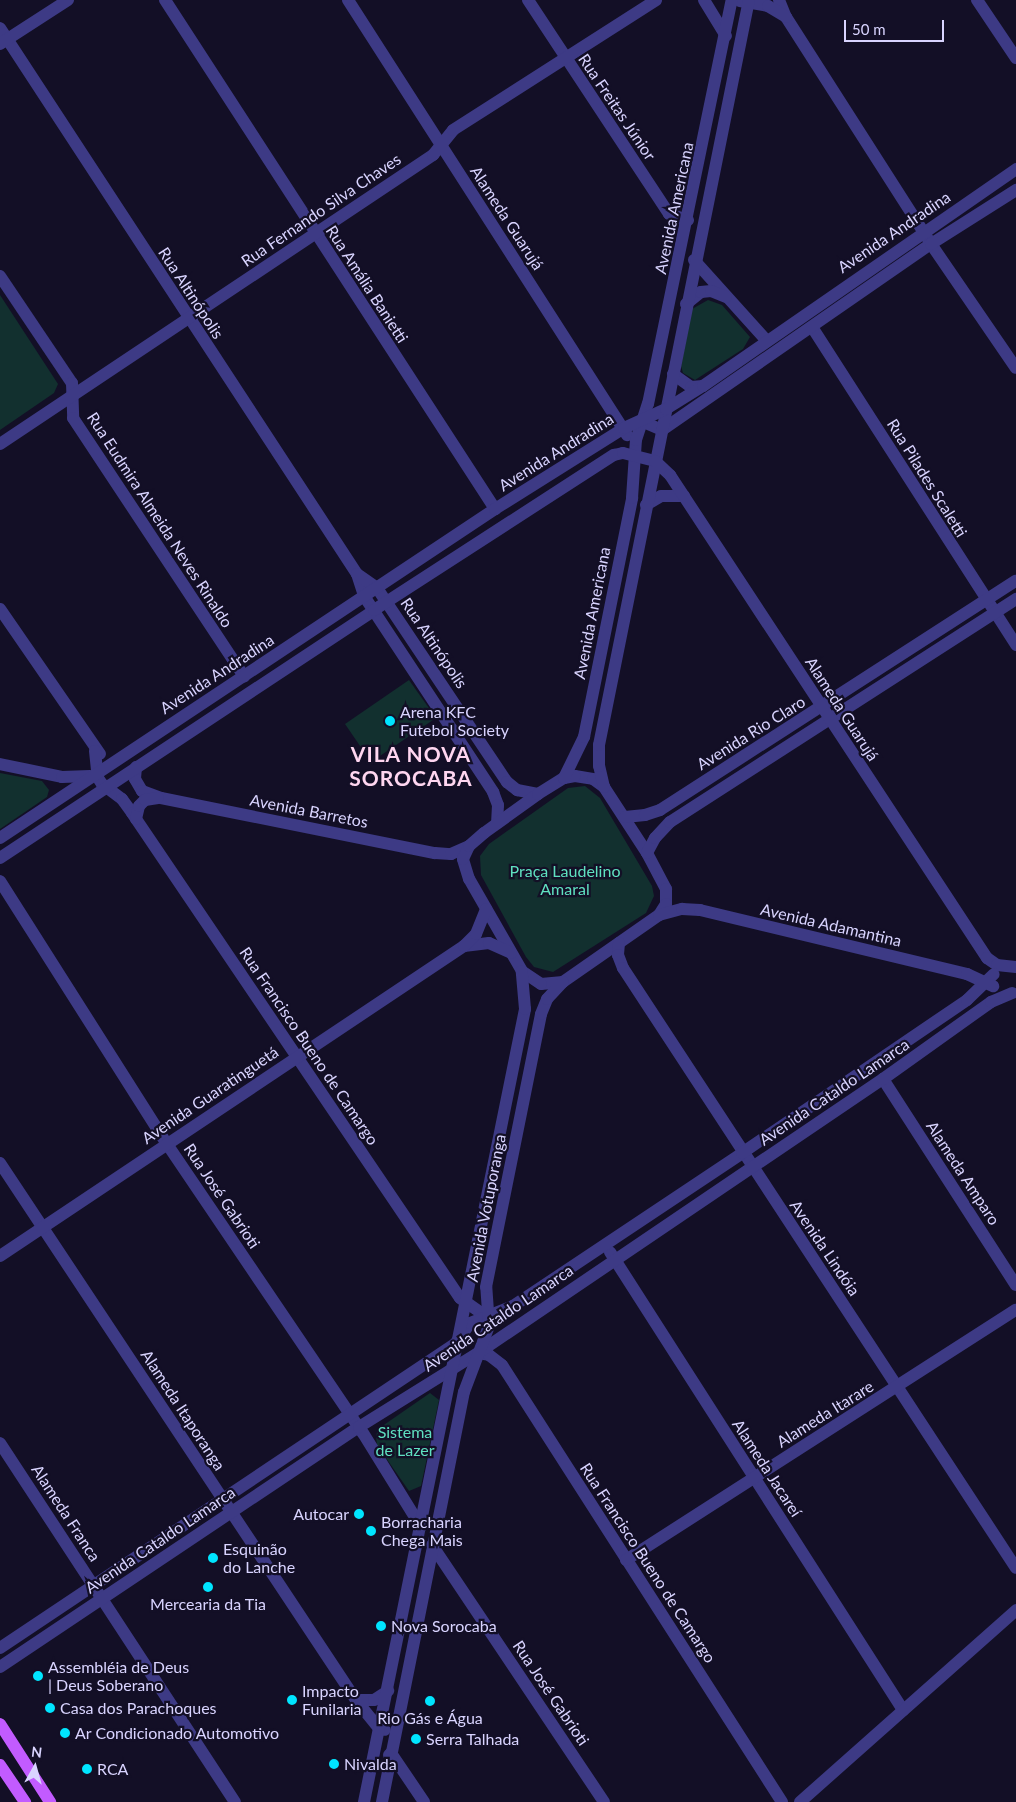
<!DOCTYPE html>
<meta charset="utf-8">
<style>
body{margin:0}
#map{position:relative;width:1016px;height:1802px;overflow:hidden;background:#130f26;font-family:Lato,sans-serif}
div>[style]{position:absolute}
.green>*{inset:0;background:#12302f}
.minor>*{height:12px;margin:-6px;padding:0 6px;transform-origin:6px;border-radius:6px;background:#3d3a85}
.major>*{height:12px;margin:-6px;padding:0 6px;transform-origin:6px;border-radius:6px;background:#c25bff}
.dots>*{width:14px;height:14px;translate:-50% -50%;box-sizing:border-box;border:2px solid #130f26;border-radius:50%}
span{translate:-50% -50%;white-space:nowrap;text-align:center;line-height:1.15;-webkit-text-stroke:4.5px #130f26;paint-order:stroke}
.street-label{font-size:16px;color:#d9d4ff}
.poi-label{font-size:16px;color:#d9d4ff}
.left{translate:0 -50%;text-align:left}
.right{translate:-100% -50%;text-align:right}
.park-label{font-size:16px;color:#5fe0c0}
.district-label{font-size:21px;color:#ffd6f0;font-weight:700;letter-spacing:1px}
.north{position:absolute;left:10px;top:1742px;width:50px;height:50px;-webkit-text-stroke:4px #130f26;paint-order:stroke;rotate:7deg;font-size:14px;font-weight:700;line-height:20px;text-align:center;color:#d9d4ff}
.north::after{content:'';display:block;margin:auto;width:18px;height:22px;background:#d9d4ff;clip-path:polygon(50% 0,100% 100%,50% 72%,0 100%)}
.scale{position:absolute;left:844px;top:20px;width:100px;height:22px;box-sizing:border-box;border:2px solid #d9d4ff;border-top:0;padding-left:6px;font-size:15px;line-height:18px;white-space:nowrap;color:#d9d4ff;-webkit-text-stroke:4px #130f26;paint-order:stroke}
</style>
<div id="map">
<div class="green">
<div style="clip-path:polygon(0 295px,58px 384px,54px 393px,0 430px)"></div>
<div style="clip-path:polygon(708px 300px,722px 305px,750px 337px,743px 349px,695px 380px,683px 373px,681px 366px,692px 309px)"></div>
<div style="clip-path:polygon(409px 680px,436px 718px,371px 762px,345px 724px)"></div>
<div style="clip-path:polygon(0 773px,42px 781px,49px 790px,47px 797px,0 829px)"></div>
<div style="clip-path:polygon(585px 786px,600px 798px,652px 886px,654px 896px,646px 913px,553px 972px,534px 967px,526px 957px,481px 875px,480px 856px,489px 844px,568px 788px)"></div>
<div style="clip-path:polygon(430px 1393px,439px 1400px,421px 1486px,409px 1491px,377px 1445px,376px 1436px,378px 1429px)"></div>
</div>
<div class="minor">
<div style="left:165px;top:0;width:607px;rotate:57.04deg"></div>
<div style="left:348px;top:0;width:517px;rotate:57.32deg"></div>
<div style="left:528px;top:0;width:256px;rotate:56.6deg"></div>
<div style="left:669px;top:214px;width:20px;rotate:18deg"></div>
<div style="left:704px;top:0;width:42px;rotate:58.6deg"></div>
<div style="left:779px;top:0;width:18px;rotate:68deg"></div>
<div style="left:786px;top:17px;width:269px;rotate:57.4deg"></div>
<div style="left:931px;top:244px;width:150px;rotate:55.6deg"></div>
<div style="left:977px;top:0;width:70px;rotate:56.1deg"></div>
<div style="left:740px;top:1px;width:28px;rotate:10deg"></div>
<div style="left:768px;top:6px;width:21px;rotate:31deg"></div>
<div style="left:0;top:28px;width:652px;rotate:56.82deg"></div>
<div style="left:357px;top:574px;width:23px;rotate:72deg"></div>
<div style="left:364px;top:596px;width:235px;rotate:56.6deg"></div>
<div style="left:493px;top:792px;width:14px;rotate:69deg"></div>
<div style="left:498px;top:805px;width:18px;rotate:93deg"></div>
<div style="left:0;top:44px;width:81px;rotate:-32.9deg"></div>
<div style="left:694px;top:260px;width:109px;rotate:48deg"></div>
<div style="left:0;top:276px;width:129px;rotate:56.1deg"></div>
<div style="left:72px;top:383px;width:35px;rotate:88deg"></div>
<div style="left:73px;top:418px;width:310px;rotate:56.5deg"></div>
<div style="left:686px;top:304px;width:19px;rotate:-39deg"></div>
<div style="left:701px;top:292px;width:10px;rotate:-6deg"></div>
<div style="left:711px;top:291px;width:16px;rotate:22deg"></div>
<div style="left:812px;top:327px;width:378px;rotate:57.3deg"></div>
<div style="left:673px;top:374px;width:22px;rotate:36deg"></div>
<div style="left:691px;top:387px;width:12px;rotate:-5deg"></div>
<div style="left:641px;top:421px;width:23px;rotate:23deg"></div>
<div style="left:662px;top:430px;width:327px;rotate:-34.7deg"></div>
<div style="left:931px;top:244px;width:101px;rotate:-32.4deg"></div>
<div style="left:0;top:444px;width:521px;rotate:-33.72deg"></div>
<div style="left:433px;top:155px;width:32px;rotate:-51deg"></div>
<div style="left:453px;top:130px;width:241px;rotate:-32.6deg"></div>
<div style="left:646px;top:505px;width:17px;rotate:-31deg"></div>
<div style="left:661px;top:496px;width:23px"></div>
<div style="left:357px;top:574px;width:24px;rotate:35deg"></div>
<div style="left:377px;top:588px;width:234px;rotate:56.2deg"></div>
<div style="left:507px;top:782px;width:13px;rotate:39deg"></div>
<div style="left:517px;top:790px;width:21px;rotate:11deg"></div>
<div style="left:0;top:609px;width:176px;rotate:55.4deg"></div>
<div style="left:95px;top:751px;width:27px;rotate:84deg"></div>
<div style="left:98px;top:778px;width:7px;rotate:56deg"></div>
<div style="left:102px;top:784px;width:25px;rotate:37deg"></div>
<div style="left:122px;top:799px;width:17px;rotate:54deg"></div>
<div style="left:132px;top:813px;width:585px;rotate:55.93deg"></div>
<div style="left:460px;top:1298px;width:35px;rotate:35deg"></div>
<div style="left:0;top:764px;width:63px;rotate:11.8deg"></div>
<div style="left:62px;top:777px;width:28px;rotate:-2deg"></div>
<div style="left:136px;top:767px;width:12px;rotate:95deg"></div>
<div style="left:135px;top:779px;width:14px;rotate:60deg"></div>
<div style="left:142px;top:791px;width:20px;rotate:20deg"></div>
<div style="left:161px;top:798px;width:279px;rotate:11.4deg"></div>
<div style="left:435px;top:853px;width:16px;rotate:4deg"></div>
<div style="left:451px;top:854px;width:20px;rotate:-24deg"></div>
<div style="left:575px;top:776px;width:18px;rotate:9deg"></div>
<div style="left:593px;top:779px;width:14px;rotate:36deg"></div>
<div style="left:604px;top:787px;width:79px;rotate:56.9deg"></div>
<div style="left:647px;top:853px;width:41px;rotate:62.2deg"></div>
<div style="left:666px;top:889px;width:15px;rotate:90deg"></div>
<div style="left:666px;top:904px;width:13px;rotate:122deg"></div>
<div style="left:659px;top:915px;width:117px;rotate:145.1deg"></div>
<div style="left:563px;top:982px;width:22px;rotate:175deg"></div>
<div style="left:541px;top:984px;width:23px;rotate:-146deg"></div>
<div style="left:522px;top:971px;width:106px;rotate:-119.9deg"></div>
<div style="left:469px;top:879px;width:21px;rotate:-107deg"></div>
<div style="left:463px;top:859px;width:14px;rotate:-65deg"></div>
<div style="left:469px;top:846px;width:20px;rotate:-41deg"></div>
<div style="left:484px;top:833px;width:67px;rotate:-35.8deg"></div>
<div style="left:538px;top:794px;width:31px;rotate:-32deg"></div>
<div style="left:564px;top:778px;width:11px;rotate:-10deg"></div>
<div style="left:564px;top:778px;width:46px;rotate:-64deg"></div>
<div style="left:584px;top:737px;width:244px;rotate:-78.6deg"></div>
<div style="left:632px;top:498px;width:58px;rotate:-86.1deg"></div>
<div style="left:636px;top:440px;width:38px;rotate:-72deg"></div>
<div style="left:648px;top:404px;width:413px;rotate:-78.3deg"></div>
<div style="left:604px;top:787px;width:22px;rotate:-103deg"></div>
<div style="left:599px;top:766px;width:21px;rotate:-90deg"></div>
<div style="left:599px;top:745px;width:760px;rotate:-78.62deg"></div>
<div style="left:625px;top:817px;width:20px;rotate:-6deg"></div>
<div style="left:645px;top:815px;width:16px;rotate:-18deg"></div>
<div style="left:660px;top:810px;width:423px;rotate:-32.8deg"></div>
<div style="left:136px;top:819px;width:13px;rotate:-77deg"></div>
<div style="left:139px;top:806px;width:8px;rotate:-45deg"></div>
<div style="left:145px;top:800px;width:13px;rotate:-9deg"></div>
<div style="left:0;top:838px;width:594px;rotate:-33.61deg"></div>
<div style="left:495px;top:509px;width:152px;rotate:-32.1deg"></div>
<div style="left:624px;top:428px;width:46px;rotate:-24.3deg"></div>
<div style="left:666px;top:409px;width:44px;rotate:-31.9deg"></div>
<div style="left:703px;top:386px;width:381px;rotate:-34.7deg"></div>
<div style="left:647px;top:853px;width:17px;rotate:-62deg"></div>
<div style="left:655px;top:838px;width:22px;rotate:-47deg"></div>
<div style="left:670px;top:822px;width:412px;rotate:-32.8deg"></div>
<div style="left:0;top:858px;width:449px;rotate:-33.5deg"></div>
<div style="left:374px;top:610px;width:286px;rotate:-32.9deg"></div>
<div style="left:614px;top:455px;width:9px;rotate:-13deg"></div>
<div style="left:623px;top:453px;width:33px;rotate:14deg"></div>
<div style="left:655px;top:461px;width:21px;rotate:43deg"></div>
<div style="left:670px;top:475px;width:578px;rotate:56.72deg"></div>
<div style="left:987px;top:958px;width:12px;rotate:35deg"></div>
<div style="left:997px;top:965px;width:19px;rotate:6deg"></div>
<div style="left:0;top:881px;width:312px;rotate:57.6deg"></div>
<div style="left:167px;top:1144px;width:349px;rotate:55.9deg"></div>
<div style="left:363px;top:1433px;width:110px;rotate:58.3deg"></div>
<div style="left:659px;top:915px;width:24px;rotate:-15deg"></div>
<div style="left:682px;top:909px;width:18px;rotate:3deg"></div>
<div style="left:700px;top:910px;width:275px;rotate:13.5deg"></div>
<div style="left:967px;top:974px;width:29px;rotate:25deg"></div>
<div style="left:619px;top:943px;width:12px;rotate:95deg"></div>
<div style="left:618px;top:955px;width:14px;rotate:69deg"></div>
<div style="left:623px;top:968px;width:717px;rotate:56.78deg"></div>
<div style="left:464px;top:946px;width:25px;rotate:-7deg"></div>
<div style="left:489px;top:943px;width:24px;rotate:24deg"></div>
<div style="left:883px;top:1079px;width:245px;rotate:57.2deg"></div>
<div style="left:0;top:1163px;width:644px;rotate:56.46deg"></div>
<div style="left:356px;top:1700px;width:36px;rotate:51deg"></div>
<div style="left:379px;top:1728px;width:6px;rotate:18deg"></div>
<div style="left:610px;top:1252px;width:544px;rotate:57.39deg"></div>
<div style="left:0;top:1256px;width:558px;rotate:-33.75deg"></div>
<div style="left:464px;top:946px;width:17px;rotate:-45deg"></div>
<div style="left:476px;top:934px;width:27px;rotate:-68deg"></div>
<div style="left:478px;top:1353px;width:11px;rotate:10deg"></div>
<div style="left:489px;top:1355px;width:16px;rotate:38deg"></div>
<div style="left:502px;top:1365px;width:519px;rotate:57.35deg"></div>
<div style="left:0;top:1443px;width:429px;rotate:56.8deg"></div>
<div style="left:432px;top:1545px;width:309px;rotate:56.2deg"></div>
<div style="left:626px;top:1560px;width:463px;rotate:-32.7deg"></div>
<div style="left:0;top:1648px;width:547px;rotate:-33.75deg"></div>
<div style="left:455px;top:1344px;width:26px;rotate:-54deg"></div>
<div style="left:470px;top:1323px;width:46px;rotate:-21.6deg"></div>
<div style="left:513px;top:1306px;width:275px;rotate:-33.7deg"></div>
<div style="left:742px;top:1153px;width:272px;rotate:-34.2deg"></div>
<div style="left:967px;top:1000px;width:37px;rotate:-44deg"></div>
<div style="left:0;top:1667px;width:432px;rotate:-33.8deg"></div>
<div style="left:359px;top:1427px;width:140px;rotate:-31.9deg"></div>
<div style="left:478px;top:1353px;width:489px;rotate:-34.1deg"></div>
<div style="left:883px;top:1079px;width:133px;rotate:-35.5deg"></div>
<div style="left:991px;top:1002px;width:23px;rotate:-23deg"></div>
<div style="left:356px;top:1700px;width:18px"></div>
<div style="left:374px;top:1700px;width:17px;rotate:-33deg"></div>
<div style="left:389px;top:1755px;width:3px;rotate:-45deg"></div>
<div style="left:391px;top:1753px;width:59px;rotate:56deg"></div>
<div style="left:364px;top:1802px;width:809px;rotate:-78.52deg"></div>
<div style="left:525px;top:1009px;width:38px;rotate:-95deg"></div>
<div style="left:382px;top:1802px;width:418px;rotate:-78.7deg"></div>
<div style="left:464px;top:1392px;width:71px;rotate:-69.3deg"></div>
<div style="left:489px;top:1326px;width:39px;rotate:-94deg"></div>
<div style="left:486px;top:1287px;width:278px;rotate:-78.6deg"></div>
<div style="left:541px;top:1014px;width:16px;rotate:-68deg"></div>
<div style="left:547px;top:999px;width:23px;rotate:-47deg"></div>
<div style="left:800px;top:1802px;width:289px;rotate:-41.6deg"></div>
</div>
<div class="major">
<div style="left:0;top:1724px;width:93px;rotate:57.3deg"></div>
<div style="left:0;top:1765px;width:45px;rotate:56deg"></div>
</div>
<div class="dots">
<div style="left:390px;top:721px;background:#00e5ff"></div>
<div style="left:359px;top:1514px;background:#00e5ff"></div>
<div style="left:371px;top:1531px;background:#00e5ff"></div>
<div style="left:213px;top:1558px;background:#00e5ff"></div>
<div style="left:208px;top:1587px;background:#00e5ff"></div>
<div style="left:381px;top:1626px;background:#00e5ff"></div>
<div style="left:38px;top:1676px;background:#00e5ff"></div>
<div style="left:292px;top:1700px;background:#00e5ff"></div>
<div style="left:430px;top:1701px;background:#00e5ff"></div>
<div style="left:50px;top:1708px;background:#00e5ff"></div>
<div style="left:65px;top:1733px;background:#00e5ff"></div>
<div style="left:416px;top:1739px;background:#00e5ff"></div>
<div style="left:334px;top:1764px;background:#00e5ff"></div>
<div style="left:87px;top:1769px;background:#00e5ff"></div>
</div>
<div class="street-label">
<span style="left:617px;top:107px;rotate:56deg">Rua Freitas Júnior</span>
<span style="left:674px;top:208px;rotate:-78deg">Avenida Americana</span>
<span style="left:321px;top:210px;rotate:-34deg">Rua Fernando Silva Chaves</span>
<span style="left:507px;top:218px;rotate:57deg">Alameda Guarujá</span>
<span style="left:894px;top:232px;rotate:-34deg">Avenida Andradina</span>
<span style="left:367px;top:284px;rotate:57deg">Rua Amália Banietti</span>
<span style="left:191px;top:293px;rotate:57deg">Rua Altinópolis</span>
<span style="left:556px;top:452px;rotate:-32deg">Avenida Andradina</span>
<span style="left:927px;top:478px;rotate:58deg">Rua Pilades Scaletti</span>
<span style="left:160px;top:520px;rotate:57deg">Rua Eudmira Almeida Neves Rinaldo</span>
<span style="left:592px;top:613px;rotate:-79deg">Avenida Americana</span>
<span style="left:434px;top:643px;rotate:56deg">Rua Altinópolis</span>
<span style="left:217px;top:674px;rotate:-33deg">Avenida Andradina</span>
<span style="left:842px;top:709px;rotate:57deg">Alameda Guarujá</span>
<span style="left:751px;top:733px;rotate:-32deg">Avenida Rio Claro</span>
<span style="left:309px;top:811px;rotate:11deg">Avenida Barretos</span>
<span style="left:831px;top:925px;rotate:13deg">Avenida Adamantina</span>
<span style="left:309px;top:1046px;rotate:56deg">Rua Francisco Bueno de Camargo</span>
<span style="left:834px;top:1092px;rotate:-34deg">Avenida Cataldo Lamarca</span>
<span style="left:210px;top:1095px;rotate:-34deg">Avenida Guaratinguetá</span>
<span style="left:963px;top:1173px;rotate:57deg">Alameda Amparo</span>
<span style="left:222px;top:1196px;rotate:56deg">Rua José Gabrioti</span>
<span style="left:486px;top:1208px;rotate:-79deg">Avenida Votuporanga</span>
<span style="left:825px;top:1248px;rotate:56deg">Avenida Lindóia</span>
<span style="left:498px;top:1318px;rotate:-34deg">Avenida Cataldo Lamarca</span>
<span style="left:183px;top:1410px;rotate:57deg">Alameda Itaporanga</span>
<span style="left:825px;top:1414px;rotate:-32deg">Alameda Itarare</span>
<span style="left:767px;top:1468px;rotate:57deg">Alameda Jacareí</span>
<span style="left:66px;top:1513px;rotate:57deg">Alameda Franca</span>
<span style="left:160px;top:1540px;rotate:-34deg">Avenida Cataldo Lamarca</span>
<span style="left:648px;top:1563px;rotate:57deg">Rua Francisco Bueno de Camargo</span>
<span style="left:551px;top:1693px;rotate:56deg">Rua José Gabrioti</span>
</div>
<div class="poi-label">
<span class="left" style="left:400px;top:721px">Arena KFC<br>Futebol Society</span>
<span class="right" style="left:349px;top:1514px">Autocar</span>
<span class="left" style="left:381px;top:1531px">Borracharia<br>Chega Mais</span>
<span class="left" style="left:223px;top:1558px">Esquinão<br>do Lanche</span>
<span style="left:208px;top:1604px">Mercearia da Tia</span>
<span class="left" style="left:391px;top:1626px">Nova Sorocaba</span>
<span class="left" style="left:48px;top:1676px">Assembléia de Deus<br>| Deus Soberano</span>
<span class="left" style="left:302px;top:1700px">Impacto<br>Funilaria</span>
<span class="left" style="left:60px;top:1708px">Casa dos Parachoques</span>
<span style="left:430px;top:1718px">Rio Gás e Água</span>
<span class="left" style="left:75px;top:1733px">Ar Condicionado Automotivo</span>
<span class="left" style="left:426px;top:1739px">Serra Talhada</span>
<span class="left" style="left:344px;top:1764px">Nivalda</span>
<span class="left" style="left:97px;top:1769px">RCA</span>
</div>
<div class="park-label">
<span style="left:565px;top:880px">Praça Laudelino<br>Amaral</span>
<span style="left:405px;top:1441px">Sistema<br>de Lazer</span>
</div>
<div class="district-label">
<span style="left:411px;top:766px">VILA NOVA<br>SOROCABA</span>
</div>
<div class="north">N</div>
<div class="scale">50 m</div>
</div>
